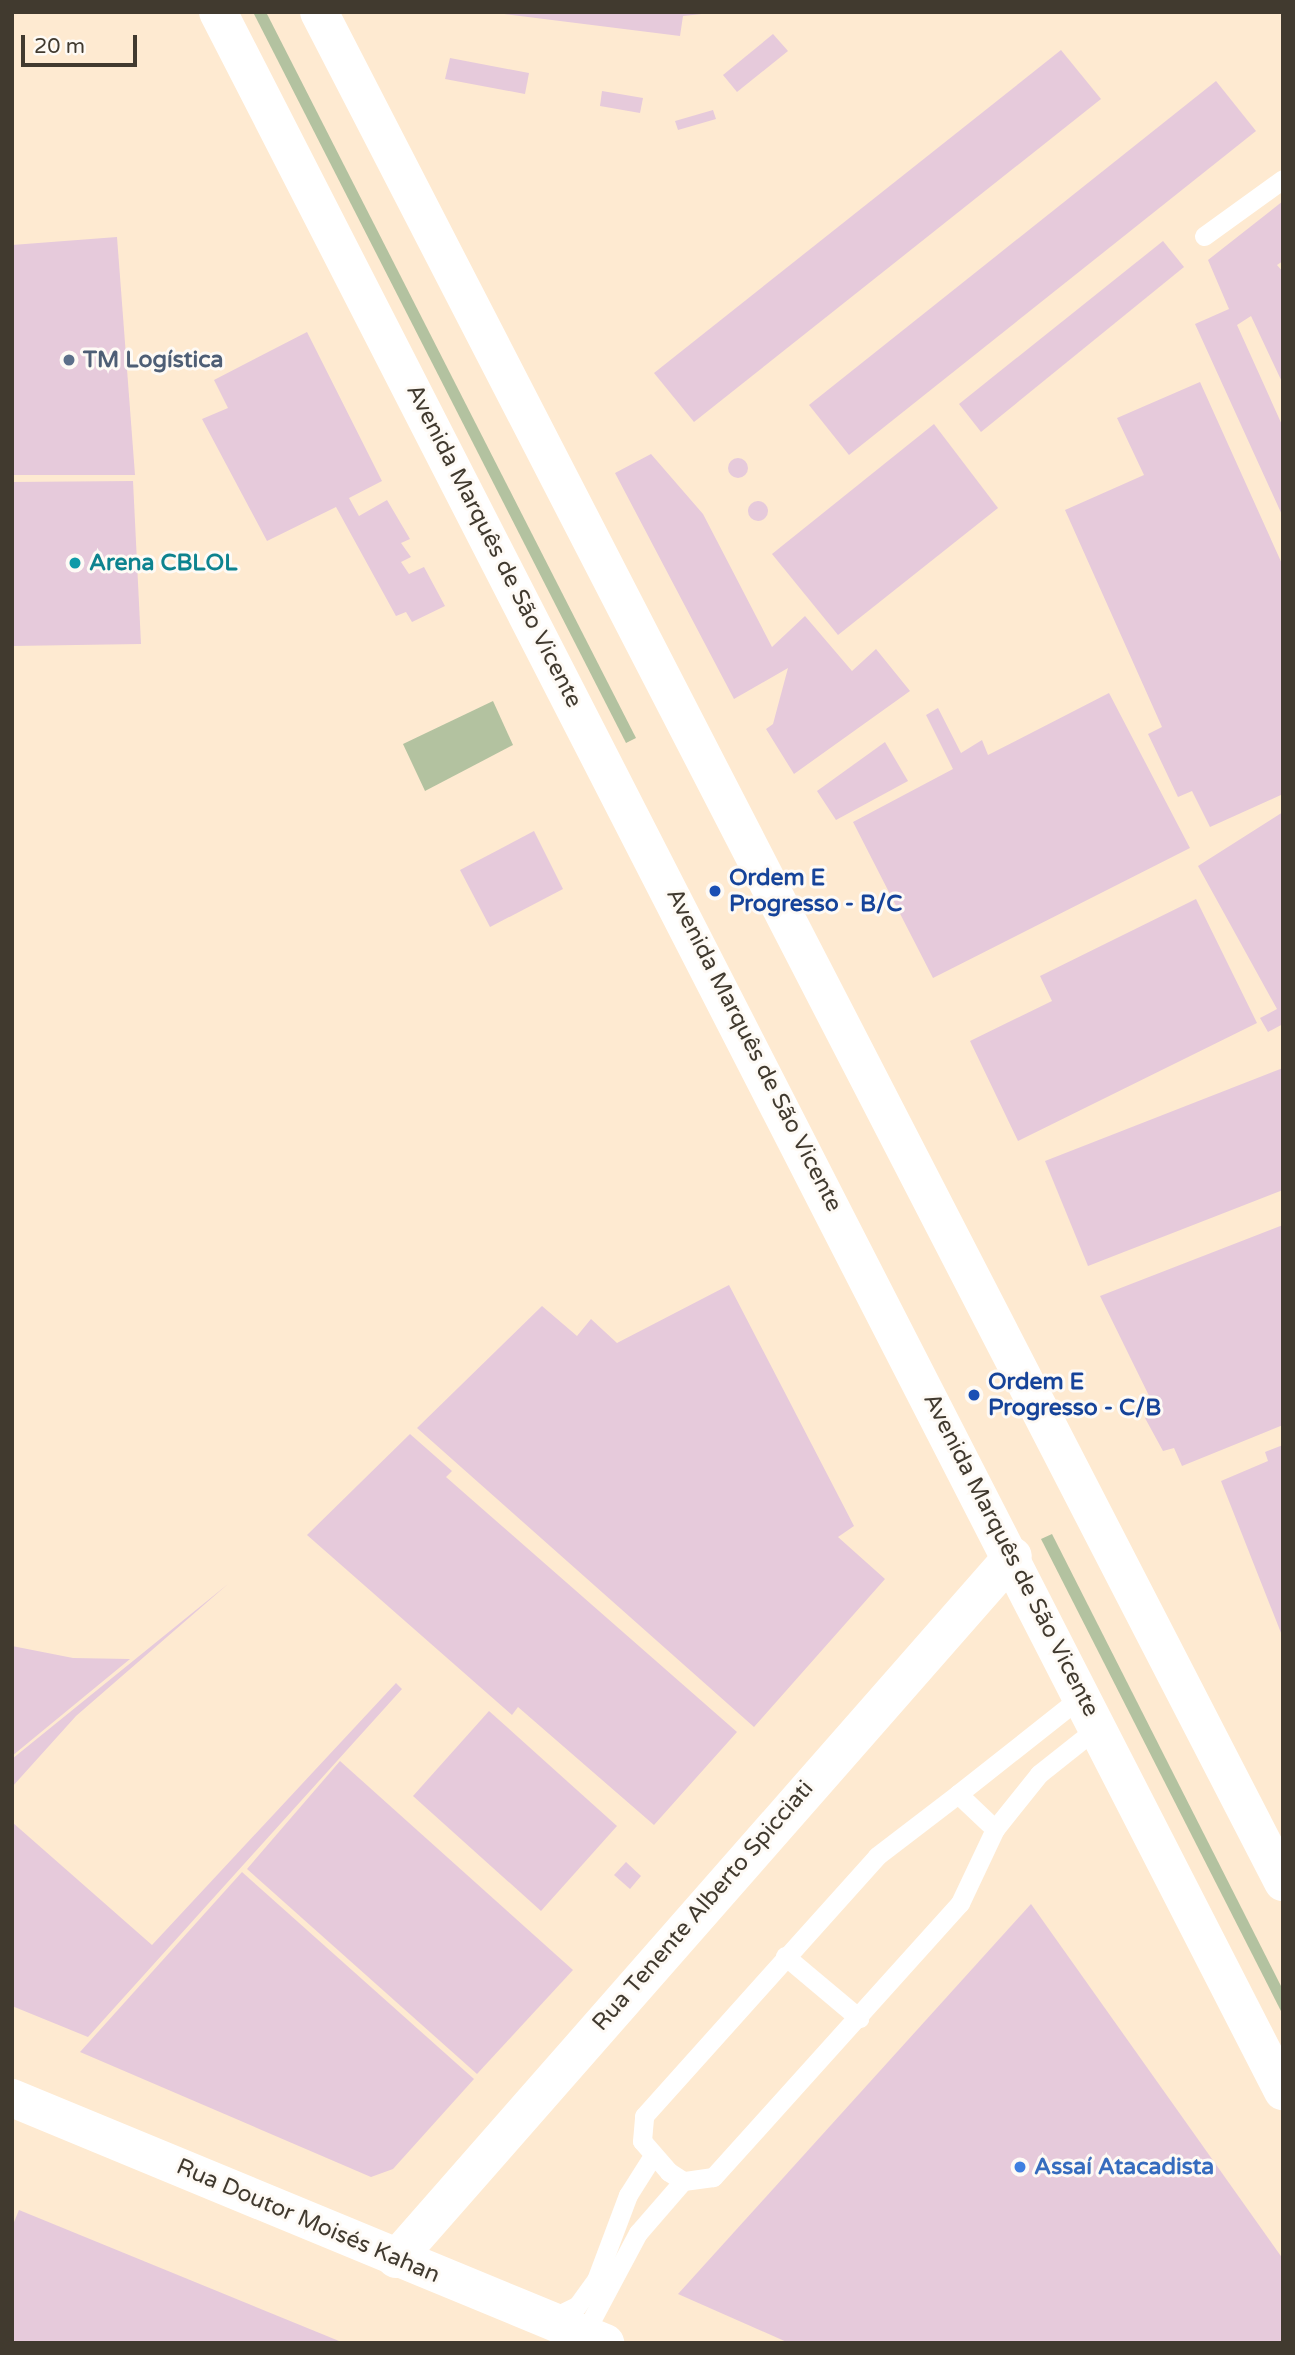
<!DOCTYPE html>
<meta charset="utf-8">
<style>
body{margin:0}
#map{position:relative;width:1295px;height:2355px;overflow:hidden;background:#feead1;font-family:"Varela Round",sans-serif}
div>[style]{position:absolute}
.green>*{inset:0;background:#b3c2a0}
.building>*{inset:0;background:#e6cadb}
.round{border-radius:50%}
.lane>*{height:19px;margin:-9.5px;padding:0 9.5px;transform-origin:9.5px;border-radius:9.5px;background:#fff}
.street>*{height:38px;margin:-19px;padding:0 19px;transform-origin:19px;border-radius:19px;background:#fff}
.secondary>*{height:38px;margin:-19px;padding:0 19px;transform-origin:19px;border-radius:19px;background:#fff}
.primary>*{height:38px;margin:-19px;padding:0 19px;transform-origin:19px;border-radius:19px;background:#fff}
.dots>*{width:19px;height:19px;translate:-50% -50%;box-sizing:border-box;border:4px solid #fefaf5;border-radius:50%}
span{translate:-50% -50%;white-space:nowrap;text-align:center;line-height:1.15;-webkit-text-stroke:6px #fefaf5;paint-order:stroke}
.service-label{font-size:23px;color:#4e5e75;font-weight:700}
.left{translate:0 -50%;text-align:left}
.street-label{font-size:23px;color:#413a2f}
.culture-label{font-size:23px;color:#0d838f;font-weight:700}
.transit-label{font-size:23px;color:#164399;font-weight:700}
.shop-label{font-size:23px;color:#366cbe;font-weight:700}
.frame{position:absolute;inset:0;border:14px solid #413a2f;pointer-events:none}
.scale{position:absolute;left:21px;top:35px;width:116px;height:32px;box-sizing:border-box;border:4px solid #413a2f;border-top:0;padding-left:9px;font-size:21px;line-height:24px;white-space:nowrap;color:#413a2f;-webkit-text-stroke:5px #fefaf5;paint-order:stroke}
</style>
<div id="map">
<div class="green">
<div style="clip-path:polygon(253px 12px,266px 12px,636px 738px,626px 743px)"></div>
<div style="clip-path:polygon(493px 701px,513px 745px,425px 791px,403px 744px)"></div>
<div style="clip-path:polygon(1052px 1534px,1283px 1990px,1283px 2015px,1041px 1539px)"></div>
</div>
<div class="building">
<div style="clip-path:polygon(720px 12px,683px 16px,680px 36px,504px 14px)"></div>
<div style="clip-path:polygon(773px 34px,788px 51px,737px 92px,723px 75px)"></div>
<div style="clip-path:polygon(1061px 50px,1101px 99px,694px 422px,654px 373px)"></div>
<div style="clip-path:polygon(450px 58px,529px 73px,525px 94px,445px 79px)"></div>
<div style="clip-path:polygon(1216px 81px,1256px 131px,849px 455px,809px 405px)"></div>
<div style="clip-path:polygon(602px 91px,643px 98px,640px 113px,600px 106px)"></div>
<div style="clip-path:polygon(713px 110px,716px 119px,678px 130px,675px 121px)"></div>
<div style="clip-path:polygon(1283px 201px,1283px 261px,1277px 265px,1283px 272px,1283px 384px,1251px 316px,1237px 325px,1283px 427px,1283px 517px,1195px 324px,1229px 309px,1208px 260px)"></div>
<div style="clip-path:polygon(117px 237px,135px 475px,12px 475px,12px 245px)"></div>
<div style="clip-path:polygon(1163px 241px,1184px 267px,981px 432px,959px 404px)"></div>
<div style="clip-path:polygon(307px 332px,382px 481px,349px 498px,359px 516px,387px 500px,410px 539px,401px 543px,411px 557px,401px 562px,409px 574px,424px 567px,445px 606px,412px 622px,406px 612px,396px 616px,336px 507px,267px 541px,202px 419px,228px 408px,214px 380px)"></div>
<div style="clip-path:polygon(1200px 382px,1283px 566px,1283px 794px,1210px 827px,1192px 791px,1178px 797px,1148px 734px,1162px 727px,1065px 510px,1144px 475px,1117px 418px)"></div>
<div style="clip-path:polygon(934px 424px,998px 508px,838px 635px,772px 554px)"></div>
<div style="clip-path:polygon(651px 454px,703px 514px,772px 647px,805px 616px,852px 671px,876px 649px,910px 691px,794px 774px,766px 729px,773px 724px,788px 668px,734px 699px,615px 473px)"></div>
<div class="round" style="left:728px;top:458px;width:20px;height:20px"></div>
<div style="clip-path:polygon(133px 481px,141px 644px,12px 646px,12px 482px)"></div>
<div class="round" style="left:748px;top:501px;width:20px;height:20px"></div>
<div style="clip-path:polygon(1109px 693px,1190px 848px,933px 978px,853px 822px,953px 769px,926px 715px,938px 708px,961px 753px,982px 740px,988px 755px)"></div>
<div style="clip-path:polygon(885px 742px,908px 781px,836px 820px,817px 791px)"></div>
<div style="clip-path:polygon(1283px 812px,1283px 1024px,1268px 1032px,1260px 1018px,1277px 1009px,1198px 866px)"></div>
<div style="clip-path:polygon(534px 831px,563px 889px,490px 927px,460px 870px)"></div>
<div style="clip-path:polygon(1196px 899px,1257px 1023px,1018px 1141px,970px 1041px,1052px 1001px,1040px 976px)"></div>
<div style="clip-path:polygon(1283px 1068px,1283px 1190px,1088px 1266px,1045px 1161px)"></div>
<div style="clip-path:polygon(1283px 1225px,1283px 1425px,1182px 1466px,1174px 1448px,1163px 1451px,1145px 1418px,1157px 1412px,1100px 1296px)"></div>
<div style="clip-path:polygon(729px 1285px,854px 1526px,838px 1537px,885px 1579px,754px 1727px,417px 1428px,542px 1306px,577px 1336px,591px 1319px,617px 1343px)"></div>
<div style="clip-path:polygon(410px 1434px,452px 1471px,446px 1477px,737px 1732px,654px 1825px,518px 1707px,512px 1715px,307px 1535px)"></div>
<div style="clip-path:polygon(1283px 1445px,1283px 1638px,1221px 1481px,1268px 1461px,1265px 1452px)"></div>
<div style="clip-path:polygon(228px 1584px,76px 1716px,12px 1787px,12px 1759px)"></div>
<div style="clip-path:polygon(12px 1646px,73px 1658px,130px 1659px,12px 1756px)"></div>
<div style="clip-path:polygon(396px 1683px,402px 1689px,88px 2037px,12px 2006px,12px 1822px,152px 1945px)"></div>
<div style="clip-path:polygon(489px 1711px,617px 1826px,541px 1911px,413px 1796px)"></div>
<div style="clip-path:polygon(340px 1761px,573px 1970px,477px 2074px,247px 1869px)"></div>
<div style="clip-path:polygon(626px 1862px,641px 1876px,630px 1889px,614px 1875px)"></div>
<div style="clip-path:polygon(242px 1872px,474px 2079px,393px 2169px,371px 2177px,80px 2052px)"></div>
<div style="clip-path:polygon(1031px 1904px,1283px 2259px,1283px 2343px,789px 2343px,678px 2294px)"></div>
<div style="clip-path:polygon(19px 2210px,344px 2343px,12px 2343px,12px 2227px)"></div>
</div>
<div class="lane">
<div style="left:1204px;top:236px;width:97px;rotate:-35.8deg"></div>
<div style="left:958px;top:1794px;width:51px;rotate:43.4deg"></div>
<div style="left:995px;top:1829px;width:82px;rotate:115.3deg"></div>
<div style="left:960px;top:1903px;width:369px;rotate:132deg"></div>
<div style="left:713px;top:2177px;width:30px;rotate:172deg"></div>
<div style="left:683px;top:2181px;width:17px;rotate:-147deg"></div>
<div style="left:669px;top:2172px;width:41px;rotate:-131.1deg"></div>
<div style="left:642px;top:2141px;width:25px;rotate:-85deg"></div>
<div style="left:644px;top:2116px;width:349px;rotate:-48.1deg"></div>
<div style="left:877px;top:1856px;width:102px;rotate:-37.4deg"></div>
<div style="left:958px;top:1794px;width:158px;rotate:-38.3deg"></div>
<div style="left:995px;top:1829px;width:70px;rotate:-51.3deg"></div>
<div style="left:1039px;top:1774px;width:75px;rotate:-38.5deg"></div>
<div style="left:785px;top:1956px;width:97px;rotate:40deg"></div>
<div style="left:550px;top:2319px;width:30px;rotate:-26deg"></div>
<div style="left:577px;top:2306px;width:32px;rotate:-54deg"></div>
<div style="left:596px;top:2280px;width:91px;rotate:-69.4deg"></div>
<div style="left:628px;top:2195px;width:45px;rotate:-57.7deg"></div>
<div style="left:584px;top:2334px;width:115px;rotate:-61.9deg"></div>
<div style="left:638px;top:2233px;width:69px;rotate:-49.1deg"></div>
</div>
<div class="street">
<div style="left:396px;top:2259px;width:935px;rotate:-48.73deg"></div>
</div>
<div class="secondary">
<div style="left:12px;top:2098px;width:642px;rotate:22.45deg"></div>
</div>
<div class="primary">
<div style="left:218px;top:12px;width:2336px;rotate:62.88deg"></div>
<div style="left:319px;top:12px;width:2104px;rotate:62.73deg"></div>
</div>
<div class="dots">
<div style="left:69px;top:360px;background:#5c6f8a"></div>
<div style="left:75px;top:563px;background:#0f9aa8"></div>
<div style="left:715px;top:891px;background:#1a4fb4"></div>
<div style="left:974px;top:1395px;background:#1a4fb4"></div>
<div style="left:1020px;top:2167px;background:#3f7fe0"></div>
</div>
<div class="service-label">
<span class="left" style="left:83px;top:360px">TM Logística</span>
</div>
<div class="street-label">
<span style="left:494px;top:546px;rotate:63deg">Avenida Marquês de São Vicente</span>
<span style="left:754px;top:1050px;rotate:63deg">Avenida Marquês de São Vicente</span>
<span style="left:1011px;top:1555px;rotate:63deg">Avenida Marquês de São Vicente</span>
<span style="left:703px;top:1906px;rotate:-49deg">Rua Tenente Alberto Spicciati</span>
<span style="left:308px;top:2221px;rotate:23deg">Rua Doutor Moisés Kahan</span>
</div>
<div class="culture-label">
<span class="left" style="left:89px;top:563px">Arena CBLOL</span>
</div>
<div class="transit-label">
<span class="left" style="left:729px;top:891px">Ordem E<br>Progresso - B/C</span>
<span class="left" style="left:988px;top:1395px">Ordem E<br>Progresso - C/B</span>
</div>
<div class="shop-label">
<span class="left" style="left:1034px;top:2167px">Assaí Atacadista</span>
</div>
<div class="frame"></div>
<div class="scale">20 m</div>
</div>
